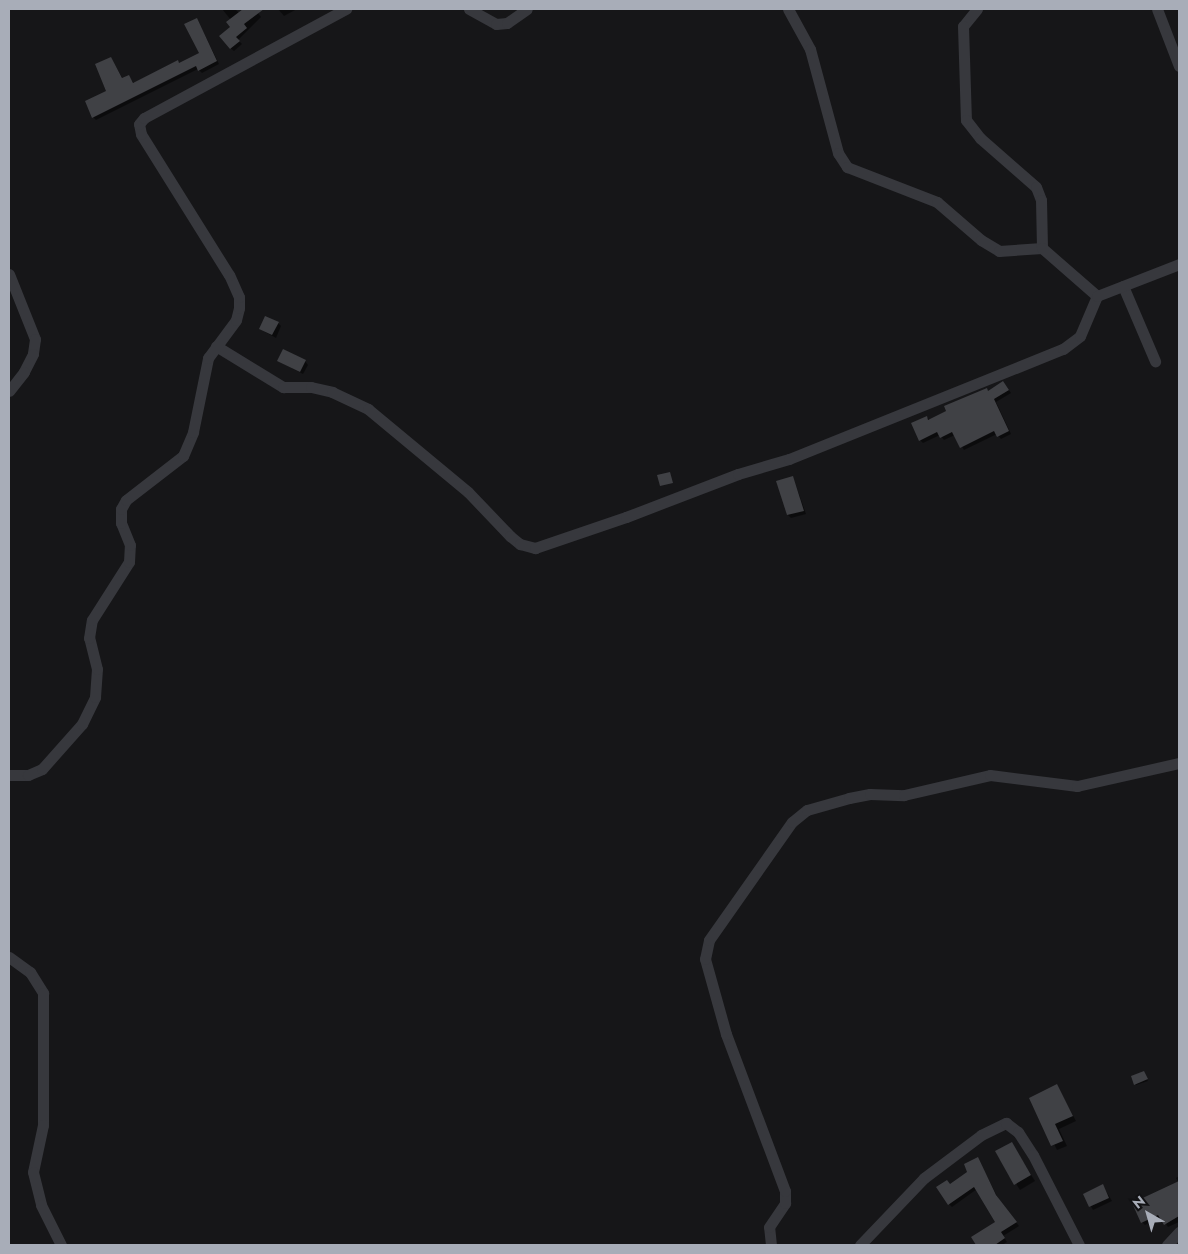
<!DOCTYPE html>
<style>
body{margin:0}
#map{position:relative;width:1188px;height:1254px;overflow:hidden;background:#161618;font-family:Jost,sans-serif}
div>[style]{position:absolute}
.shadow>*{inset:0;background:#0007}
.building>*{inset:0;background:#404145}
.street>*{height:11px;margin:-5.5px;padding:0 5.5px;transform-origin:5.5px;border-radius:5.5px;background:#37383d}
span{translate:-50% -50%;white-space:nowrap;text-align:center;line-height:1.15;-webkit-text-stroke:4px #111113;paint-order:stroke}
.frame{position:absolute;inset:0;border:10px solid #a8adb8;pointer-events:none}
.north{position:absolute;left:1123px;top:1189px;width:50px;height:50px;-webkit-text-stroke:4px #111113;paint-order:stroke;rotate:322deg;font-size:14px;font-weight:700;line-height:20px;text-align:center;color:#a8adb8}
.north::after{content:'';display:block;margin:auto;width:18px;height:22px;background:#a8adb8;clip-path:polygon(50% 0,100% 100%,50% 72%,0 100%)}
</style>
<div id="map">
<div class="shadow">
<div style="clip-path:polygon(222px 9px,235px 9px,239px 13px,245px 9px,255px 9px,261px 17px,238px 40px,242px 44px,234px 51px,230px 48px,231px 20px)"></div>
<div style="clip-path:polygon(278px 9px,297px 9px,284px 16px)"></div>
<div style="clip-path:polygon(197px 19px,219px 64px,202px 73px,198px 69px,96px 120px,93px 117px,108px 92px,111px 58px,123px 79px,129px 77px,134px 83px,177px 61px,180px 64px,200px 54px)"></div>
<div style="clip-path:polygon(278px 323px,281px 326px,276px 338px,260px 329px)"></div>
<div style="clip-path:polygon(279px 361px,305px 361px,308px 365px,303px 374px)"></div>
<div style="clip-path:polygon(1006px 386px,1011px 393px,996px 402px,1011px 434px,1001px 439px,997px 434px,964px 450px,955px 435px,944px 440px,940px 435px,923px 443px,920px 440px,926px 417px,930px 420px,986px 389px,989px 392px)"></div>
<div style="clip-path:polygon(793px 477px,806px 514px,791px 518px,788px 515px)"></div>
<div style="clip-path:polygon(1144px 1072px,1148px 1081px,1136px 1085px,1135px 1084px)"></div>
<div style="clip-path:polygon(1057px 1086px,1076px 1121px,1059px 1129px,1067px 1146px,1057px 1150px,1031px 1098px)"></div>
<div style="clip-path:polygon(1011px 1143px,1035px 1181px,1020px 1190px,996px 1152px)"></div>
<div style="clip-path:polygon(978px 1159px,999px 1200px,1019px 1226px,1003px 1236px,1007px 1242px,1002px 1245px,978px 1245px,973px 1238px,996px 1222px,977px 1189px,952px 1207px,949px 1204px,950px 1185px,969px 1172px)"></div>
<div style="clip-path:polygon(1179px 1176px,1179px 1222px,1168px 1227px,1161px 1217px,1145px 1225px,1142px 1222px,1179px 1183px,1176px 1178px)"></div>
<div style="clip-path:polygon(1103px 1186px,1112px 1201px,1093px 1210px,1084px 1194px)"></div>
</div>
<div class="building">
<div style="clip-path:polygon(243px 9px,264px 9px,244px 24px,247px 28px,236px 37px,240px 41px,230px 49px,219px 36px,230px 27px,226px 22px)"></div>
<div style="clip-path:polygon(197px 18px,217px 61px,198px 71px,196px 66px,92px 118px,85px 101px,106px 91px,95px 64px,111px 57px,122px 78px,129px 75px,133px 83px,178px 60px,179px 63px,199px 53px,184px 24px)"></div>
<div style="clip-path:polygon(265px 316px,279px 322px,272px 335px,259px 329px)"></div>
<div style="clip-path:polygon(283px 349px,306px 360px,300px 372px,277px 361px)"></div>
<div style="clip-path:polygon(1003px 381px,1009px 390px,994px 399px,1009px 431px,997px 437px,994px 431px,960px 448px,952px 432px,940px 438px,937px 432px,919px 441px,911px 423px,927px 416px,928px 420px,946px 411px,944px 406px,987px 388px,988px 391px)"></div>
<div style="clip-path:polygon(670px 472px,673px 483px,660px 486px,657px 475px)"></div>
<div style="clip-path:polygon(793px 476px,804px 511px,787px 515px,776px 481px)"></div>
<div style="clip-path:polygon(1144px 1071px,1148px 1079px,1134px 1085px,1131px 1076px)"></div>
<div style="clip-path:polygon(1057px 1084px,1073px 1116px,1055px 1124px,1063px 1141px,1051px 1146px,1029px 1098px)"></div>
<div style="clip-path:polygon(1012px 1142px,1031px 1175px,1014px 1185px,995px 1151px)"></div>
<div style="clip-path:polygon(978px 1157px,996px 1195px,1017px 1222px,1001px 1232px,1005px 1238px,995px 1245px,976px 1245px,971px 1237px,995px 1222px,974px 1187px,948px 1205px,936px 1187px,947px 1180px,950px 1184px,967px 1172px,964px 1164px)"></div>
<div style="clip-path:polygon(1179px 1181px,1179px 1216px,1164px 1225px,1158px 1215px,1141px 1223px,1132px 1203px)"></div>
<div style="clip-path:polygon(1103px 1184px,1109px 1198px,1089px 1207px,1083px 1194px)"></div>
</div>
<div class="street">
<div style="left:469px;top:9px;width:31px;rotate:29deg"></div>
<div style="left:496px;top:24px;width:11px;rotate:-5deg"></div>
<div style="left:507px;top:23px;width:24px;rotate:-35deg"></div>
<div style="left:788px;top:9px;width:46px;rotate:61.2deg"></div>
<div style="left:810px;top:49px;width:108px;rotate:74.9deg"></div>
<div style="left:838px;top:153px;width:17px;rotate:57deg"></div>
<div style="left:847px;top:167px;width:97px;rotate:21.3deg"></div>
<div style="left:937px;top:202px;width:58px;rotate:40.8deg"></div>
<div style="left:981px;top:240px;width:21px;rotate:31deg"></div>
<div style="left:999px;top:251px;width:43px;rotate:-4deg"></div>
<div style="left:977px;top:9px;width:22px;rotate:129deg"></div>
<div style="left:963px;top:26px;width:94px;rotate:88.2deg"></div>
<div style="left:966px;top:120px;width:23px;rotate:52deg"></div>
<div style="left:980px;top:138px;width:74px;rotate:41.2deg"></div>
<div style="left:1036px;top:187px;width:14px;rotate:69deg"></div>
<div style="left:1041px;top:200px;width:48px;rotate:88.8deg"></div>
<div style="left:1042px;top:248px;width:73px;rotate:41.1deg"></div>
<div style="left:1157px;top:9px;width:61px;rotate:68.9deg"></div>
<div style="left:9px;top:274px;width:70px;rotate:68.2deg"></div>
<div style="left:35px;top:339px;width:15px;rotate:98deg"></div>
<div style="left:33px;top:354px;width:20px;rotate:117deg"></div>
<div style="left:24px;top:372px;width:24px;rotate:128deg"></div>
<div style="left:1123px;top:286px;width:82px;rotate:66.9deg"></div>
<div style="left:216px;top:346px;width:79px;rotate:31.5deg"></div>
<div style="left:283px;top:387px;width:28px"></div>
<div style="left:311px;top:387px;width:22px;rotate:13deg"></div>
<div style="left:332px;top:392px;width:40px;rotate:25deg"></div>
<div style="left:368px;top:409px;width:130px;rotate:39.7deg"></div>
<div style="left:468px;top:492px;width:61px;rotate:46.3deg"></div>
<div style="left:510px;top:536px;width:13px;rotate:39deg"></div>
<div style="left:520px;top:544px;width:16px;rotate:15deg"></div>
<div style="left:535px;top:548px;width:96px;rotate:-18.8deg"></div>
<div style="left:626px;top:517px;width:120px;rotate:-21deg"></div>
<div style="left:738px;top:474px;width:53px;rotate:-16.4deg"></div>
<div style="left:789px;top:459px;width:295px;rotate:-21.9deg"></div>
<div style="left:1063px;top:349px;width:21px;rotate:-37deg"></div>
<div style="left:1080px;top:336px;width:43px;rotate:-67deg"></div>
<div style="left:1097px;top:296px;width:88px;rotate:-21.3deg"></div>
<div style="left:9px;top:775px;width:19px"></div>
<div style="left:28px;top:775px;width:15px;rotate:-23deg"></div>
<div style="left:42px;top:769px;width:60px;rotate:-48.4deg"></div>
<div style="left:82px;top:724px;width:30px;rotate:-64deg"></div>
<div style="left:95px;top:697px;width:28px;rotate:-86deg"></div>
<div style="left:97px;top:669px;width:32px;rotate:-104deg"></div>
<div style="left:89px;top:638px;width:18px;rotate:-81deg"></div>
<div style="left:92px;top:620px;width:69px;rotate:-57.5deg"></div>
<div style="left:129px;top:562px;width:17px;rotate:-87deg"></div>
<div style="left:130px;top:545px;width:24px;rotate:-112deg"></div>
<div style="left:121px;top:523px;width:14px;rotate:-90deg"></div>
<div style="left:121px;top:509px;width:10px;rotate:-61deg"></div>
<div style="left:126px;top:500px;width:72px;rotate:-37.7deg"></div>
<div style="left:183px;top:456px;width:26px;rotate:-67deg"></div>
<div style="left:193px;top:432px;width:76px;rotate:-78.5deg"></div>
<div style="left:208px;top:358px;width:47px;rotate:-53.6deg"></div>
<div style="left:236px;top:320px;width:12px;rotate:-76deg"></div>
<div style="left:239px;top:308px;width:11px;rotate:-90deg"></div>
<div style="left:239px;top:297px;width:24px;rotate:-114deg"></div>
<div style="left:229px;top:275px;width:166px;rotate:-122deg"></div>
<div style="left:141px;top:134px;width:10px;rotate:-101deg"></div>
<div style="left:139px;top:124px;width:8px;rotate:-50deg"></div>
<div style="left:144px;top:118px;width:230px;rotate:-28.4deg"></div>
<div style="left:9px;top:957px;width:26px;rotate:36deg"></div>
<div style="left:30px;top:972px;width:25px;rotate:58deg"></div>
<div style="left:43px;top:993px;width:132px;rotate:90deg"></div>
<div style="left:43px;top:1125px;width:48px;rotate:102deg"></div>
<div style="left:33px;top:1172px;width:34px;rotate:76deg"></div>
<div style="left:41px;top:1205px;width:45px;rotate:63.4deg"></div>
<div style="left:771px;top:1245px;width:18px;rotate:-96deg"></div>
<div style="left:769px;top:1227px;width:29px;rotate:-56deg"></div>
<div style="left:785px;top:1203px;width:12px;rotate:-90deg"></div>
<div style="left:785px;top:1191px;width:168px;rotate:-110.6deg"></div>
<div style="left:726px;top:1034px;width:78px;rotate:-105.6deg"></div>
<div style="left:705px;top:959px;width:19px;rotate:-78deg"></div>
<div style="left:709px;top:940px;width:144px;rotate:-54.9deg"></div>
<div style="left:792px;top:822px;width:19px;rotate:-39deg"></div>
<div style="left:807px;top:810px;width:44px;rotate:-15.9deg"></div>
<div style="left:849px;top:798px;width:21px;rotate:-11deg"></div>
<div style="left:870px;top:794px;width:34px;rotate:2deg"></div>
<div style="left:904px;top:795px;width:88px;rotate:-13.1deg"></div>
<div style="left:990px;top:775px;width:88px;rotate:7.2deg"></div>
<div style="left:1077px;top:786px;width:105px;rotate:-12.7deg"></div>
<div style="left:860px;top:1245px;width:93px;rotate:-46.3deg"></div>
<div style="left:924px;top:1178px;width:71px;rotate:-37deg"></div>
<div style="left:981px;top:1135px;width:28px;rotate:-26deg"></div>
<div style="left:1006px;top:1123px;width:15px;rotate:37deg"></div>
<div style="left:1018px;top:1132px;width:27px;rotate:57deg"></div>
<div style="left:1033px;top:1155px;width:101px;rotate:62.9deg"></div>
<div style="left:1167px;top:1245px;width:18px;rotate:-47deg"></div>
</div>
<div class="frame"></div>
<div class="north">N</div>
</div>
